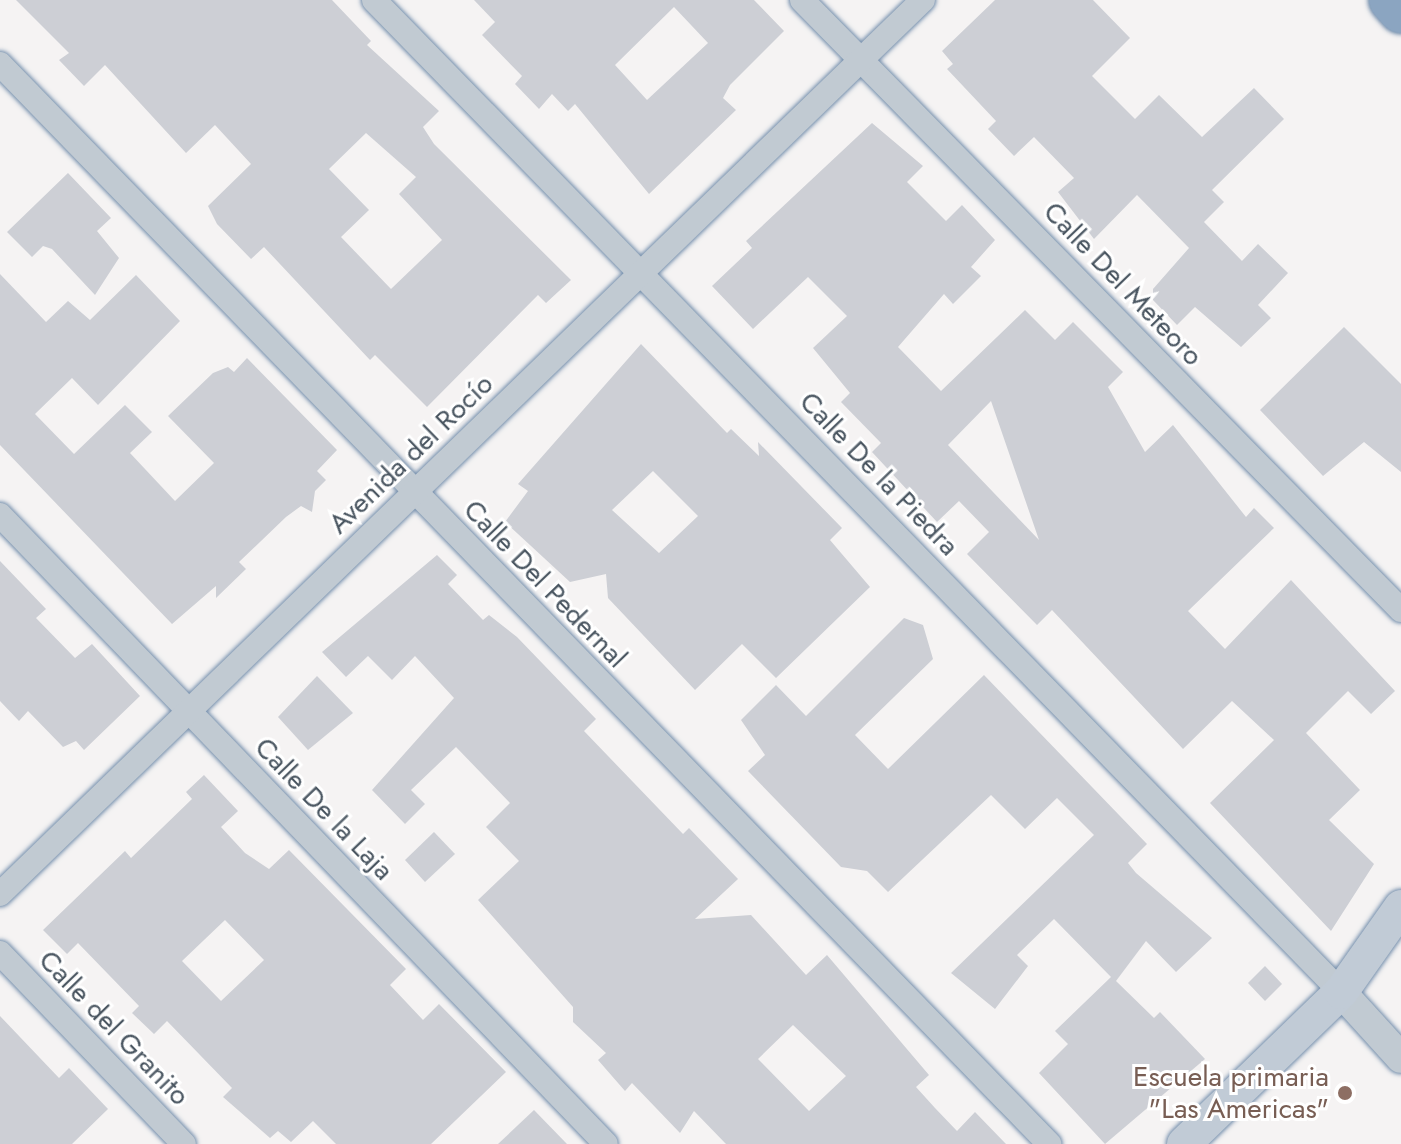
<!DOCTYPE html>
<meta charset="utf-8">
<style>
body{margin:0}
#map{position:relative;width:1401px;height:1144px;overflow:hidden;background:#f5f3f3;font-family:Jost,sans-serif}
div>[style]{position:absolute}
.building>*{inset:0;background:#cdcfd5}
.roads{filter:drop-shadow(0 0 2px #7690ad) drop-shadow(0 0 2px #7690ad)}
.minor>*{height:24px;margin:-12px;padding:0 12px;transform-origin:12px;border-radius:12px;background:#c1cad2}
.tertiary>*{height:30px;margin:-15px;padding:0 15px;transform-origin:15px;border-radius:15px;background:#c1cad2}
.secondary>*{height:34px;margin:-17px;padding:0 17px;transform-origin:17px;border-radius:17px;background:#c1cbd6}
.motorway>*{height:44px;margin:-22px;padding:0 22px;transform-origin:22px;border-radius:22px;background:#8ba5c1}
.dots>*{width:22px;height:22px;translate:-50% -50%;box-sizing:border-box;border:4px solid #fff;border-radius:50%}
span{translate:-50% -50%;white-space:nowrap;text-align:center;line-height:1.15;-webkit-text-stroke:6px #fff;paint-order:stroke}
.street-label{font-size:28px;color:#4a5661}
.education-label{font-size:28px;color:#785e54}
.right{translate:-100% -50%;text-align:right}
</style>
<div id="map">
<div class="building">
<div style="clip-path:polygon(evenodd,16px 0,332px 0,371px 41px,367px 45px,439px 111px,423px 127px,434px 144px,571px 280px,546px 303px,538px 295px,427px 407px,375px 355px,370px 360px,264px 247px,251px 259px,217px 224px,208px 206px,251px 164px,215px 125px,186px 153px,105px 65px,84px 86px,59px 60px,69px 53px,16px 0,366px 133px,416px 177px,399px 194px,442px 240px,391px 289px,341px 237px,369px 210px,329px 169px,366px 133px)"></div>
<div style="clip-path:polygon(evenodd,474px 0,754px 0,784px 31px,730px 85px,723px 98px,736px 110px,649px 194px,575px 104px,568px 111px,552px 94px,539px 109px,515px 84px,522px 76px,482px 35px,495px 22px,474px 0,674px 7px,708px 43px,647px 100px,615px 65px,674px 7px)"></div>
<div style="clip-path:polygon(995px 0,1093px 0,1130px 38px,1092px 76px,1135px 119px,1159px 95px,1202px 137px,1254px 88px,1284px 119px,1212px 190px,1224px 202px,1204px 222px,1242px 261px,1258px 244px,1288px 273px,1258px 305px,1271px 318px,1241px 347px,1195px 307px,1177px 325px,1153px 300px,1153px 289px,1189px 248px,1137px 195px,1094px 239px,1058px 192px,1074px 178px,1034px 137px,1014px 156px,988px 129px,996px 121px,947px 69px,953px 64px,942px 51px)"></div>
<div style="clip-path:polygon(evenodd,872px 123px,923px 166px,907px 182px,946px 221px,962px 205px,995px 240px,971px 267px,981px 276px,953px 304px,944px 294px,898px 347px,941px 391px,1025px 310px,1055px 340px,1073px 322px,1123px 372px,1108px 387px,1145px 452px,1173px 425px,1246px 517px,1254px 508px,1274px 528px,1188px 611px,1225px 649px,1291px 580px,1395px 691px,1371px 714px,1348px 691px,1306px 733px,1360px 790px,1329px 820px,1374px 864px,1331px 931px,1210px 803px,1274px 740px,1232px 701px,1183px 749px,1052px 610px,1037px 625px,967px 554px,989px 532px,959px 501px,937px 522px,872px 452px,881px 443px,841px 402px,850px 393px,813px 348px,847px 316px,808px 277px,753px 329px,712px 286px,752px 248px,746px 241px,872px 123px,991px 401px,1039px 540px,948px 445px,991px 401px)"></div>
<div style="clip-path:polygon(68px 173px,111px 218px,97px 231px,119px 258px,95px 295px,52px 249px,43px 246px,32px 257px,7px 232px)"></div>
<div style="clip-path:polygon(0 274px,46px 322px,68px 301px,90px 320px,136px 275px,180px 321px,98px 405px,72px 378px,35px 414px,74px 454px,125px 405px,152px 432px,130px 453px,175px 501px,214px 463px,168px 416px,213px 373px,228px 367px,234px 372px,247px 358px,337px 450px,317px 471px,326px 480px,315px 491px,312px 512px,301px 506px,286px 517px,239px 562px,246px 569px,216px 598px,216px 586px,172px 624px,0 445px)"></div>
<div style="clip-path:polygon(1344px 327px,1401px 384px,1401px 472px,1364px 442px,1323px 476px,1260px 410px)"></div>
<div style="clip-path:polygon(evenodd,641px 344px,727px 433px,731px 429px,759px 456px,758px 442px,842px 528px,830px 540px,870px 587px,776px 678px,742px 644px,695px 690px,608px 598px,606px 574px,570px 582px,505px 522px,528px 491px,518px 484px,641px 344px,653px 471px,698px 516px,659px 553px,612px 510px,653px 471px)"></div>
<div style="clip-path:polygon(evenodd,437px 555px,457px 575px,448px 584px,483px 620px,489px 615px,517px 637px,596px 719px,584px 731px,683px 834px,689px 828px,738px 879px,695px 919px,751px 915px,806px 975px,827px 955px,929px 1075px,916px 1087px,935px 1108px,957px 1131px,975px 1112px,1006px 1144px,726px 1144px,694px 1111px,680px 1133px,632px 1083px,625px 1091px,598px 1060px,606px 1053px,573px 1022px,573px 1007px,478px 900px,519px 861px,486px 827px,510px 803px,456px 747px,411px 790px,425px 804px,405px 824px,372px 790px,454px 698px,415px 656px,392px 680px,368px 656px,346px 677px,322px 652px,437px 555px,793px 1025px,846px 1076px,809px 1111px,758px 1059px,793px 1025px)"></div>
<div style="clip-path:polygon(0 561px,46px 609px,36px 618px,75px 658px,92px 644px,140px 696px,84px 750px,76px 741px,63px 747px,28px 711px,19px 721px,0 701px)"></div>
<div style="clip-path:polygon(904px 618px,923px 625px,933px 659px,855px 735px,888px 769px,984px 675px,1147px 844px,1128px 863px,1136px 873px,1212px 938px,1176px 972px,1146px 941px,1116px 981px,1154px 1018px,1160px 1012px,1205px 1059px,1105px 1144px,1039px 1073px,1068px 1044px,1055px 1031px,1111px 977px,1054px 919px,1017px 955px,1028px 966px,995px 1009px,951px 973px,1094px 835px,1057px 798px,1025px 829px,991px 795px,888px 892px,867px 871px,841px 867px,748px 771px,765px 755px,741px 720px,776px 685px,806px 716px)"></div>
<div style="clip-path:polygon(317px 676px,353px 713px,308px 750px,278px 717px)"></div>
<div style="clip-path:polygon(evenodd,204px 775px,238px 811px,221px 827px,245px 853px,269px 869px,289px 850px,406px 969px,390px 985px,423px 1020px,439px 1004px,506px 1072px,431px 1144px,336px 1144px,313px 1121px,291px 1142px,278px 1131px,270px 1138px,223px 1097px,232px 1088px,167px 1021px,154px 1034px,132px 1013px,139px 1006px,78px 943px,67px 954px,43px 930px,125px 851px,131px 858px,192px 799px,186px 792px,204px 775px,225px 920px,264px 960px,221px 1001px,182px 961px,225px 920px)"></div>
<div style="clip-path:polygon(434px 832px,455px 854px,425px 882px,405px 860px)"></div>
<div style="clip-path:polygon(1265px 966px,1282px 984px,1265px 1001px,1248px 983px)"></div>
<div style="clip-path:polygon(0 1016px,59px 1078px,69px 1068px,108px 1109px,72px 1144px,0 1144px)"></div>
<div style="clip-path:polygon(534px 1110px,567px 1144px,498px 1144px)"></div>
</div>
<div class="roads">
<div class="minor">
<div style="left:374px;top:0;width:1385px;rotate:45.73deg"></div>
<div style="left:802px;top:0;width:855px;rotate:45.52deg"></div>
<div style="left:0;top:64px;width:1506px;rotate:45.83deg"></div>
<div style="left:0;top:515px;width:873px;rotate:46.07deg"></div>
<div style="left:0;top:894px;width:1285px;rotate:-44.09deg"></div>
<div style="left:0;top:953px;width:265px;rotate:46.1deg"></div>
</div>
<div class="tertiary">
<div style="left:1341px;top:992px;width:89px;rotate:47.7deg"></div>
</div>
<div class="secondary">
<div style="left:1184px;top:1144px;width:219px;rotate:-44.1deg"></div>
<div style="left:1341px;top:992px;width:104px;rotate:-54.8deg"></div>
</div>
<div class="motorway">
<div style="left:1391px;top:0;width:15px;rotate:48deg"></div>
</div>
</div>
<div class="dots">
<div style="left:1345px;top:1093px;background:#8d6e63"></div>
</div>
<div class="street-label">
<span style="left:1123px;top:284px;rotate:46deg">Calle Del Meteoro</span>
<span style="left:411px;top:454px;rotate:-44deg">Avenida del Rocío</span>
<span style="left:879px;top:474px;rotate:46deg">Calle De la Piedra</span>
<span style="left:545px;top:584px;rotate:46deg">Calle Del Pedernal</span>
<span style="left:324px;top:809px;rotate:46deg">Calle De la Laja</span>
<span style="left:114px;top:1028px;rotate:46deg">Calle del Granito</span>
</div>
<div class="education-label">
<span class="right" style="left:1329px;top:1093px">Escuela primaria<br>"Las Americas"</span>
</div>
</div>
